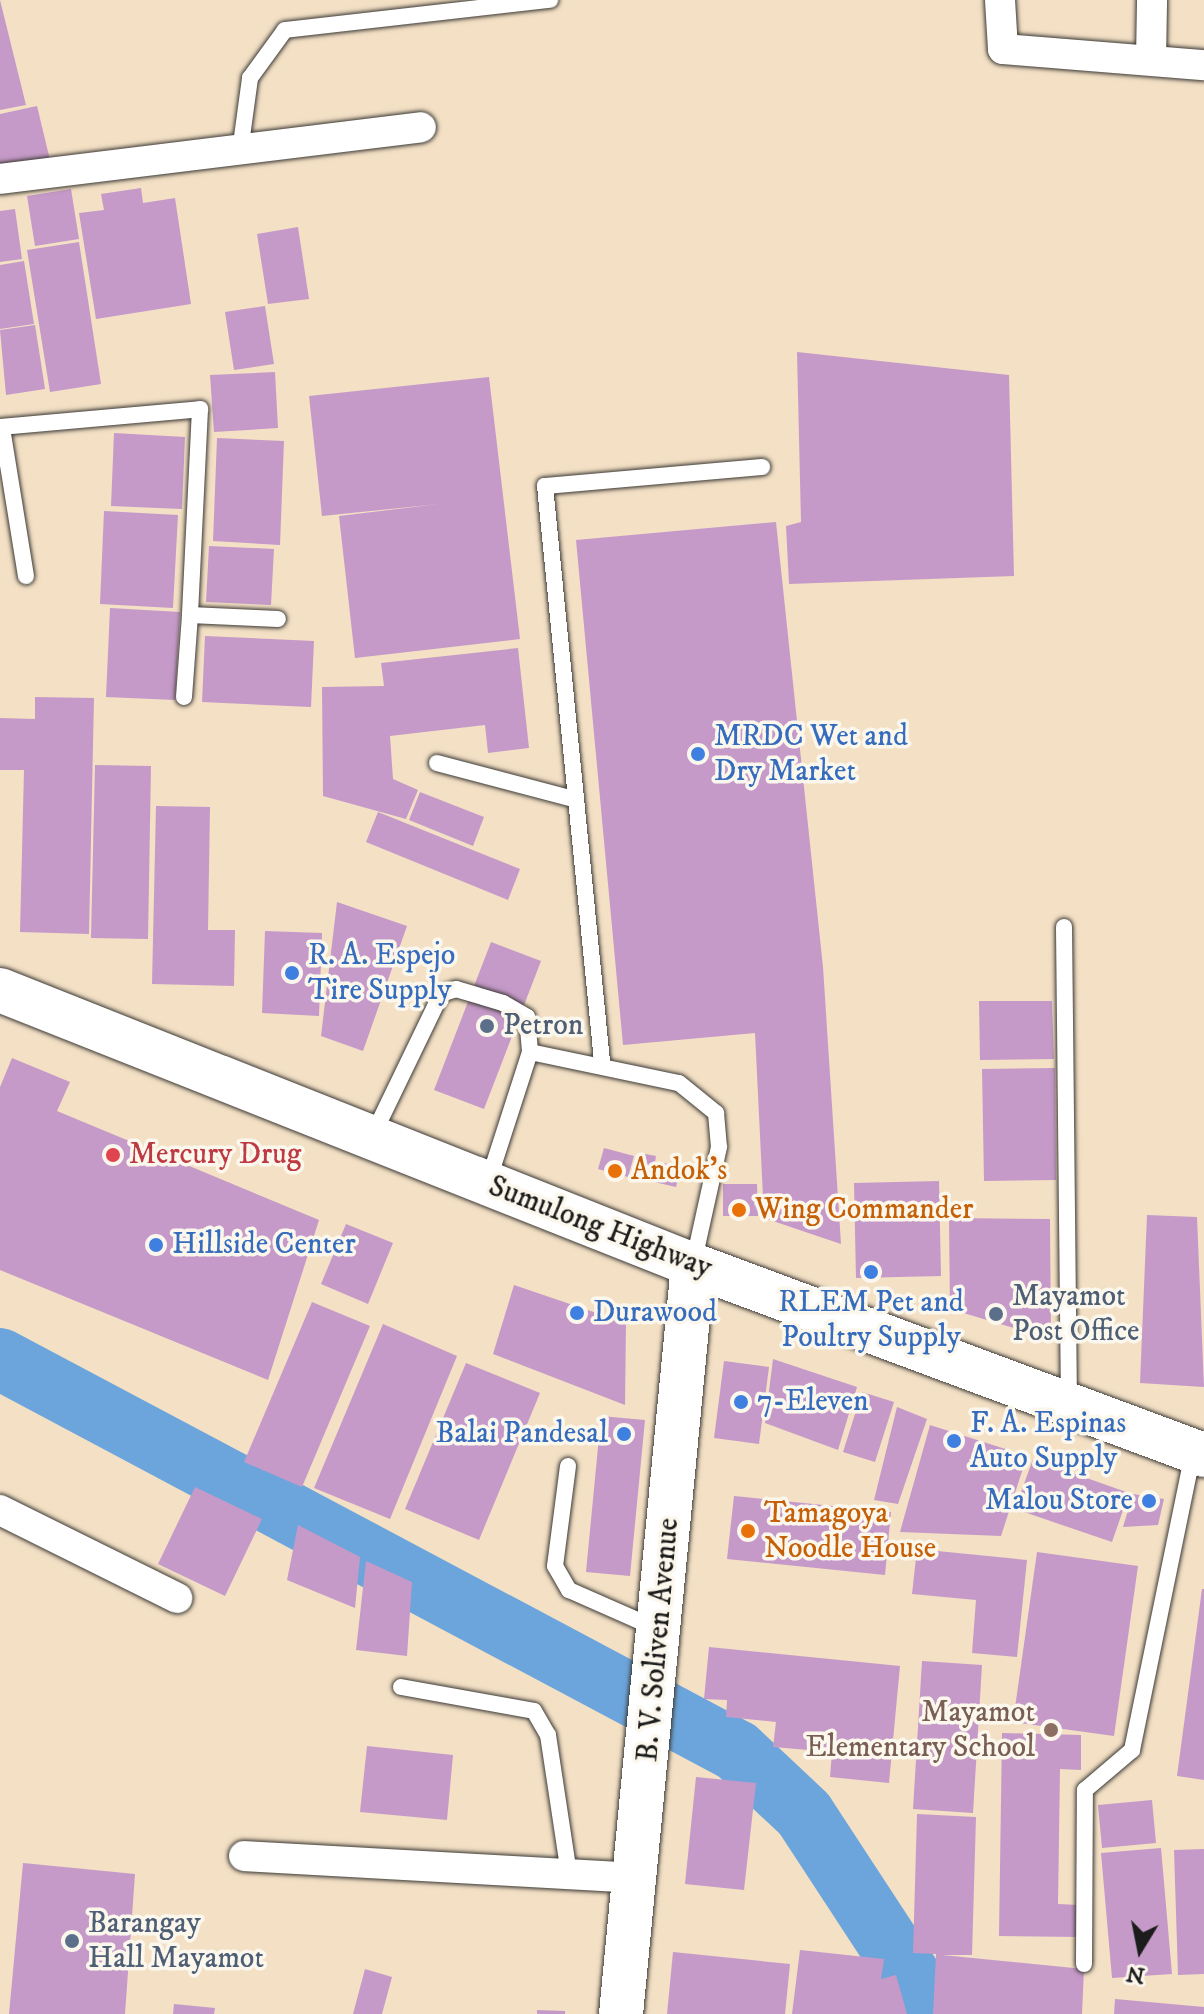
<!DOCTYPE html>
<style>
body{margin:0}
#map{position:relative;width:1204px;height:2014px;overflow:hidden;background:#f3e0c5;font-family:"IM FELL DW Pica",serif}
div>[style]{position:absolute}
.river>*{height:62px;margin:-31px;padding:0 31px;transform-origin:31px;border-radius:31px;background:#6ca5db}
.building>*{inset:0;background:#c59ac8}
.roads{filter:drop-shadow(0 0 2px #3c3935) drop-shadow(0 0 2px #3c3935)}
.lane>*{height:16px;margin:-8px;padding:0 8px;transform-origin:8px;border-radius:8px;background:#fff}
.street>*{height:30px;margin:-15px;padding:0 15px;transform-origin:15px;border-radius:15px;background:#fff}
.secondary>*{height:44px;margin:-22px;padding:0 22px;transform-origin:22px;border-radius:22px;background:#fff}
.dots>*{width:22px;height:22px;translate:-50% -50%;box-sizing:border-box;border:4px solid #fbf7ec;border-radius:50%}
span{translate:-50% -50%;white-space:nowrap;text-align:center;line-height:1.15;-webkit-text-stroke:7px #fbf7ec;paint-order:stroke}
.shop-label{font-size:30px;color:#366cbe}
.left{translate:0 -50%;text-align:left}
.right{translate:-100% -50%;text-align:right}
.service-label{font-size:30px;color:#4e5e75}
.health-label{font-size:30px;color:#be3a42}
.food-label{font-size:30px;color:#c56008}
.street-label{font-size:30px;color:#1c1c1c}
.education-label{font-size:30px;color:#785e54}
.north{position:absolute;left:1100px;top:1910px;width:80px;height:80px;-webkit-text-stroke:6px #fbf7ec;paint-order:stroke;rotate:190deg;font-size:22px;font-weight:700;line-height:32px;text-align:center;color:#1c1c1c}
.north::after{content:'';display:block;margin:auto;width:28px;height:36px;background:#1c1c1c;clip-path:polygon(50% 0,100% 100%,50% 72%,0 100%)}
</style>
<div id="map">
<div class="river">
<div style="left:0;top:1359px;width:835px;rotate:28.01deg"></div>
<div style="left:737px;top:1751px;width:92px;rotate:43.2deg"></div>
<div style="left:804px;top:1814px;width:207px;rotate:56.8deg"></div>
<div style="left:917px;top:1987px;width:27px;rotate:80deg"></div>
</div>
<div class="building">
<div style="clip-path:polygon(0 0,26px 105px,0 110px)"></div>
<div style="clip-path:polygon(37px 106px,50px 160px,0 171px,0 114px)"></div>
<div style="clip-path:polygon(141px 188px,143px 203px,175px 198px,191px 304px,96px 319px,79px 213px,104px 210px,101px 194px)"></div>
<div style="clip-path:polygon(71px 189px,79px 239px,35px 246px,27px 196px)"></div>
<div style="clip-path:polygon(15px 209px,22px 259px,0 262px,0 211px)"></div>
<div style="clip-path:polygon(298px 227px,309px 299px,268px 304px,257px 234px)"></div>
<div style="clip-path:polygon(79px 242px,101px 384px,50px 392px,27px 250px)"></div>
<div style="clip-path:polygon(24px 261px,34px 324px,0 329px,0 265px)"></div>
<div style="clip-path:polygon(265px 306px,274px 364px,234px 370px,225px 312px)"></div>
<div style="clip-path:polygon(35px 325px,45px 389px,6px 395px,0 330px)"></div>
<div style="clip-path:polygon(797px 352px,1009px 375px,1014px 576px,789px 584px,786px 526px,801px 522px)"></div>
<div style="clip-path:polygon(275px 372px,278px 428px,214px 432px,210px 375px)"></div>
<div style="clip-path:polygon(489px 377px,520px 639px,355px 658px,339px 516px,439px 504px,322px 516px,309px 396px)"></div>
<div style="clip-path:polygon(114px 433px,185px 437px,182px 509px,111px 506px)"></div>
<div style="clip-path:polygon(217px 438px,284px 441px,280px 545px,213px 541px)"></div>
<div style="clip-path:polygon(104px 511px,178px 515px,173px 608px,100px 604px)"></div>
<div style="clip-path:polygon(776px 522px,823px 967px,841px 1244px,764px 1218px,755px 1033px,623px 1045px,576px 540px)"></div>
<div style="clip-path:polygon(209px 546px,274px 549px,271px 605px,206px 602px)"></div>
<div style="clip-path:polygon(110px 608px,180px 612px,175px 700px,106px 697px)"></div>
<div style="clip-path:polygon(205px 636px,314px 641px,311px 707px,202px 702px)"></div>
<div style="clip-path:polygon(518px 648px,529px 748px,488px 753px,485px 725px,390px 736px,393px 779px,418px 790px,406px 819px,323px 796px,322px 687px,384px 686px,381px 663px)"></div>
<div style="clip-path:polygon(35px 697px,94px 698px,89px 934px,20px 932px,24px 770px,0 770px,0 718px,35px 719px)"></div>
<div style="clip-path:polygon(95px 765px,151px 766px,148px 939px,91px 938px)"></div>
<div style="clip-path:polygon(420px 792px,484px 817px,473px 846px,409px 820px)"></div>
<div style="clip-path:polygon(156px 806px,210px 807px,208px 930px,235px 930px,234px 986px,152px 984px)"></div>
<div style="clip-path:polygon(378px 812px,520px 869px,508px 900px,366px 842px)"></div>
<div style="clip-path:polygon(337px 902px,407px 926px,363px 1051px,321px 1036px)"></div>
<div style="clip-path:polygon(265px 931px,322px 933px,319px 1016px,262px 1013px)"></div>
<div style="clip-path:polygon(491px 942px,541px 961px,484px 1109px,434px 1090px)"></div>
<div style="clip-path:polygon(979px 1001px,1052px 1001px,1054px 1059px,980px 1060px)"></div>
<div style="clip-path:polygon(12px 1058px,70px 1082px,57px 1111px,319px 1220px,268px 1380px,0 1270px,0 1087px)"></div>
<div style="clip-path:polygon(1055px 1068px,1056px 1180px,984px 1181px,982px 1069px)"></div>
<div style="clip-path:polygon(604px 1148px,634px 1156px,628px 1177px,598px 1169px)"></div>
<div style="clip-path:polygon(645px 1154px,656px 1156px,652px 1181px,641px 1179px)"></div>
<div style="clip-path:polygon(659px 1162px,681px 1167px,676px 1187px,654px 1182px)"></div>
<div style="clip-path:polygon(939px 1181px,941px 1276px,856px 1278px,854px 1183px)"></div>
<div style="clip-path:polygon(723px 1184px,757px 1184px,758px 1216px,723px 1216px)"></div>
<div style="clip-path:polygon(1147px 1215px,1197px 1217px,1204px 1387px,1140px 1383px)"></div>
<div style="clip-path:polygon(949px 1218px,1050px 1219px,1051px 1339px,950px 1309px)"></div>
<div style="clip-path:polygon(346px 1224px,393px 1243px,368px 1304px,321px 1284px)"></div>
<div style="clip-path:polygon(514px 1285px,626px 1323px,625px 1405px,493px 1354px)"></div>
<div style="clip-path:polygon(312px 1302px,370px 1326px,302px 1487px,244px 1462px)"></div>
<div style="clip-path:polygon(383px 1324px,457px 1356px,390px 1519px,314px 1488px)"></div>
<div style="clip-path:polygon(773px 1359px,857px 1387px,838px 1450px,765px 1423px)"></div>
<div style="clip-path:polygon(724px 1361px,769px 1367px,759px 1444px,714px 1438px)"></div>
<div style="clip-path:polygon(466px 1363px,540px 1393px,479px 1540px,405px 1509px)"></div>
<div style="clip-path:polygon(862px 1392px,894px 1402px,875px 1462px,843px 1452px)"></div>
<div style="clip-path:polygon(897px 1407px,927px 1419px,898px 1504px,874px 1500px)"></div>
<div style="clip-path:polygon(601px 1416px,645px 1420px,630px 1576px,586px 1572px)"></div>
<div style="clip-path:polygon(930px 1425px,1027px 1456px,1001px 1536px,900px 1532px)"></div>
<div style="clip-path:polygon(1033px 1459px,1129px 1493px,1112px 1542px,1015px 1509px)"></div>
<div style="clip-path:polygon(195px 1487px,262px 1519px,225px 1596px,158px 1564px)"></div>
<div style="clip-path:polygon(1133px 1494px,1164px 1499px,1158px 1525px,1123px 1527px)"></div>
<div style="clip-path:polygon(734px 1496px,891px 1512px,885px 1575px,727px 1559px)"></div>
<div style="clip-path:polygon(298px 1525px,360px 1557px,355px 1608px,287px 1580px)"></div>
<div style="clip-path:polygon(917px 1549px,1027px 1560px,1017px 1657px,972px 1653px,976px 1600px,912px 1594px)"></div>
<div style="clip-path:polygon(1037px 1552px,1138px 1566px,1114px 1736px,1013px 1722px)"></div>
<div style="clip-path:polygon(366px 1561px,412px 1582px,407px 1656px,356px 1650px)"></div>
<div style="clip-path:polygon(1202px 1589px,1204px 1589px,1204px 1780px,1177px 1776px)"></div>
<div style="clip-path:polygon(709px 1647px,900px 1666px,889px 1783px,830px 1777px,832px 1752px,773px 1747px,776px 1722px,726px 1717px,727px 1700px,704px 1699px)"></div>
<div style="clip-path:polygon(922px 1661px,982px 1665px,973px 1813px,913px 1809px)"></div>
<div style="clip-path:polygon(1002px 1733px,1081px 1735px,1081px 1770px,1060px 1769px,1058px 1904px,1078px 1905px,1078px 1937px,999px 1936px)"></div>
<div style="clip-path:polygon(367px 1746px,453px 1755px,447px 1820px,360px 1812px)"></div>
<div style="clip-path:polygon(696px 1777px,756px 1783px,744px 1890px,685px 1884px)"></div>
<div style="clip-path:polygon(1152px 1800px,1156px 1843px,1102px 1848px,1098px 1805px)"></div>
<div style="clip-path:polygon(917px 1814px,976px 1817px,972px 1955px,942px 1955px,1084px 1969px,1082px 2014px,933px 2014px,936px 1954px,913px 1953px)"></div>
<div style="clip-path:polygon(1161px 1848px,1172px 1974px,1112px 1978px,1101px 1853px)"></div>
<div style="clip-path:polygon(1204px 1849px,1204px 1974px,1178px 1975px,1174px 1850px)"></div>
<div style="clip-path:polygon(23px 1863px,135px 1874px,125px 2014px,9px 2014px)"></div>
<div style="clip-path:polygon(800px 1950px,884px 1959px,881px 1979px,896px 1975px,907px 2014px,792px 2014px)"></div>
<div style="clip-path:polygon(673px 1952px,790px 1964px,785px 2014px,667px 2014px)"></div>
<div style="clip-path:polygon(365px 1969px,392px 1977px,382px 2014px,353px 2014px)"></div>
<div style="clip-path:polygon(1115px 1999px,1204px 2007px,1204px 2014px,1114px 2014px)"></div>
<div style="clip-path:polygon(174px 2004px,215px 2008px,214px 2014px,173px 2014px)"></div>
<div style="clip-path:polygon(537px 2010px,565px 2011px,565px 2014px,537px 2014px)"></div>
</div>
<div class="roads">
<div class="lane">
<div style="left:241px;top:144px;width:67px;rotate:-82.2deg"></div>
<div style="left:250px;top:78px;width:59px;rotate:-53.9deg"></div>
<div style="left:285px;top:30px;width:267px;rotate:-6.5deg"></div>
<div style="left:0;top:427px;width:201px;rotate:-5.1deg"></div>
<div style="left:200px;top:409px;width:206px;rotate:92.8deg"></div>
<div style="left:190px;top:615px;width:88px;rotate:2.6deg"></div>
<div style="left:2px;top:428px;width:150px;rotate:80.8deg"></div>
<div style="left:184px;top:697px;width:82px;rotate:-85.8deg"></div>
<div style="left:437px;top:763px;width:141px;rotate:14.8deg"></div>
<div style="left:1064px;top:927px;width:474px;rotate:89.4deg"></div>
<div style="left:530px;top:1052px;width:152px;rotate:11.8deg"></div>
<div style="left:679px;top:1083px;width:48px;rotate:39deg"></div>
<div style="left:716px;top:1113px;width:34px;rotate:85deg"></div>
<div style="left:719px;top:1147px;width:120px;rotate:102.5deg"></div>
<div style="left:602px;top:1061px;width:578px;rotate:-95.66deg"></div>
<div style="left:545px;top:486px;width:218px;rotate:-5deg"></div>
<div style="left:372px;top:1137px;width:159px;rotate:-64.2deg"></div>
<div style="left:441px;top:994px;width:16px;rotate:-18deg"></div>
<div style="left:456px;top:989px;width:49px;rotate:16.6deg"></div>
<div style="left:503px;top:1003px;width:28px;rotate:30deg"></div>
<div style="left:527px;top:1017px;width:35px;rotate:85deg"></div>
<div style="left:530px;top:1052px;width:137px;rotate:107.9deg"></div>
<div style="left:568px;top:1466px;width:101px;rotate:97.4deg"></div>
<div style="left:555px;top:1566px;width:28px;rotate:60deg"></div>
<div style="left:569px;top:1590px;width:94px;rotate:23.8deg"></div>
<div style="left:401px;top:1687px;width:135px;rotate:10.2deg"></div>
<div style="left:534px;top:1711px;width:28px;rotate:60deg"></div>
<div style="left:548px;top:1735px;width:141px;rotate:81.4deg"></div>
<div style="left:1084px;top:1964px;width:174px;rotate:-89.7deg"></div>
<div style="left:1085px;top:1790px;width:62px;rotate:-40.4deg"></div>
<div style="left:1132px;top:1750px;width:303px;rotate:-78.4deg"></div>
</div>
<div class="street">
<div style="left:1000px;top:0;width:49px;rotate:86.5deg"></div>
<div style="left:1003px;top:49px;width:202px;rotate:4.6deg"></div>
<div style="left:1151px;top:60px;width:60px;rotate:-89deg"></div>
<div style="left:0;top:179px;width:424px;rotate:-7deg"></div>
<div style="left:0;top:1510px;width:198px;rotate:26.4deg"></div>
<div style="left:244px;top:1856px;width:393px;rotate:3.2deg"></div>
</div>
<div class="secondary">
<div style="left:0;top:990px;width:746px;rotate:21.64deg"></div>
<div style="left:693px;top:1265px;width:545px;rotate:20.4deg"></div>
<div style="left:621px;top:2014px;width:752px;rotate:-84.51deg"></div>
</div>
</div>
<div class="dots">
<div style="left:698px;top:754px;background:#3f7fe0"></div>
<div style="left:292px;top:973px;background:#3f7fe0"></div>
<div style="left:487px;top:1026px;background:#5c6f8a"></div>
<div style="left:113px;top:1155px;background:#e0444e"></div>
<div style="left:615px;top:1171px;background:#e8710a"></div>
<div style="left:739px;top:1210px;background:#e8710a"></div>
<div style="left:156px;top:1245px;background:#3f7fe0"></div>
<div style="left:871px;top:1272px;background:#3f7fe0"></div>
<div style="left:577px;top:1313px;background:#3f7fe0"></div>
<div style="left:996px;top:1314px;background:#5c6f8a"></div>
<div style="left:741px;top:1402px;background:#3f7fe0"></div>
<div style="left:624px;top:1434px;background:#3f7fe0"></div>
<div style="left:954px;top:1441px;background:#3f7fe0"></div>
<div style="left:1149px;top:1501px;background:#3f7fe0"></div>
<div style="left:748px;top:1531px;background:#e8710a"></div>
<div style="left:1051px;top:1730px;background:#8d6e63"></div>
<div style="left:72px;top:1941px;background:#5c6f8a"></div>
</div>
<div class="shop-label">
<span class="left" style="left:714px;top:754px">MRDC Wet and<br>Dry Market</span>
<span class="left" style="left:308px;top:973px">R. A. Espejo<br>Tire Supply</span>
<span class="left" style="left:172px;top:1245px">Hillside Center</span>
<span style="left:871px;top:1320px">RLEM Pet and<br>Poultry Supply</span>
<span class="left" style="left:593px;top:1313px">Durawood</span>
<span class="left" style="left:757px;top:1402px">7-Eleven</span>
<span class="left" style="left:970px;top:1441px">F. A. Espinas<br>Auto Supply</span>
<span class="right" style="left:608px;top:1434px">Balai Pandesal</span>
<span class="right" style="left:1133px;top:1501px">Malou Store</span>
</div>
<div class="service-label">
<span class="left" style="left:503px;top:1026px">Petron</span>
<span class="left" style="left:1012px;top:1314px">Mayamot<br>Post Office</span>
<span class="left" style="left:88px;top:1941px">Barangay<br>Hall Mayamot</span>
</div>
<div class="health-label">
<span class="left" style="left:129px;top:1155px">Mercury Drug</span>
</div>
<div class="food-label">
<span class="left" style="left:631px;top:1171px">Andok's</span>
<span class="left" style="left:755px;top:1210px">Wing Commander</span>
<span class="left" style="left:764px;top:1531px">Tamagoya<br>Noodle House</span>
</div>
<div class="street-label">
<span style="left:600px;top:1228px;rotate:21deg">Sumulong Highway</span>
<span style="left:659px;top:1640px;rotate:-85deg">B. V. Soliven Avenue</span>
</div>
<div class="education-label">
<span class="right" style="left:1035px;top:1730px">Mayamot<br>Elementary School</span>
</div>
<div class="north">N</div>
</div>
